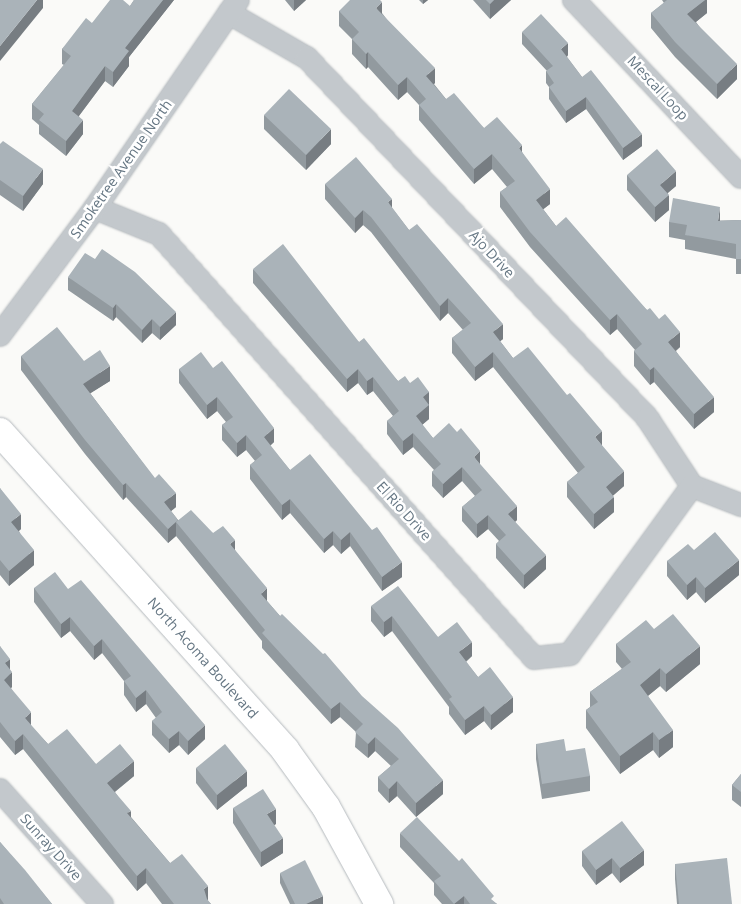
<!DOCTYPE html>
<style>
body{margin:0}
#map{position:relative;width:741px;height:904px;overflow:hidden;background:#fafaf8;font-family:"Open Sans",sans-serif}
div>[style]{position:absolute}
.roads{filter:drop-shadow(0 0 1px #b5babe) drop-shadow(0 0 1px #b5babe)}
.minor>*{height:22px;margin:-11px;padding:0 11px;transform-origin:11px;border-radius:11px;background:#c3c8cc}
.major>*{height:28px;margin:-14px;padding:0 14px;transform-origin:14px;border-radius:14px;background:#fff}
.wall>*{inset:0;background:#929a9f}
.shaded-wall>*{inset:0;background:#777d82}
.building>*{inset:0;background:#aab3b9}
span{translate:-50% -50%;white-space:nowrap;text-align:center;line-height:1.15;-webkit-text-stroke:5px #fff;paint-order:stroke}
.street-label{font-size:14px;color:#657683}
</style>
<div id="map">
<div class="roads">
<div class="minor">
<div style="left:574px;top:0;width:243px;rotate:46.7deg"></div>
<div style="left:229px;top:13px;width:90px;rotate:30deg"></div>
<div style="left:307px;top:58px;width:497px;rotate:46.6deg"></div>
<div style="left:648px;top:419px;width:80px;rotate:56.7deg"></div>
<div style="left:692px;top:486px;width:53px;rotate:21.2deg"></div>
<div style="left:95px;top:208px;width:69px;rotate:22.1deg"></div>
<div style="left:159px;top:234px;width:566px;rotate:48.51deg"></div>
<div style="left:534px;top:658px;width:36px;rotate:-6deg"></div>
<div style="left:570px;top:654px;width:208px;rotate:-54deg"></div>
<div style="left:0;top:335px;width:159px;rotate:-53.2deg"></div>
<div style="left:95px;top:208px;width:252px;rotate:-55.5deg"></div>
<div style="left:0;top:790px;width:153px;rotate:48.2deg"></div>
</div>
<div class="major">
<div style="left:0;top:432px;width:427px;rotate:48.1deg"></div>
<div style="left:285px;top:750px;width:70px;rotate:54.3deg"></div>
<div style="left:326px;top:807px;width:111px;rotate:61.3deg"></div>
</div>
</div>
<div class="wall">
<div style="clip-path:polygon(134px 0,174px 0,129px 57px,129px 66px,113px 87px,105px 81px,79px 116px,83px 134px,66px 156px,39px 134px,39px 125px,32px 119px,32px 104px,64px 65px,62px 64px,62px 49px,92px 23px,130px 6px)"></div>
<div style="clip-path:polygon(285px 0,306px 0,294px 11px)"></div>
<div style="clip-path:polygon(419px 0,428px 0,423px 4px)"></div>
<div style="clip-path:polygon(473px 0,511px 0,490px 19px)"></div>
<div style="clip-path:polygon(662px 0,707px 0,707px 13px,696px 22px,737px 79px,717px 99px,675px 57px,651px 28px,651px 13px,664px 3px)"></div>
<div style="clip-path:polygon(339px 11px,382px 13px,435px 83px,434px 84px,446px 99px,484px 128px,522px 152px,550px 204px,543px 209px,556px 226px,647px 310px,680px 347px,676px 351px,714px 412px,694px 429px,654px 382px,650px 385px,634px 366px,634px 351px,635px 350px,617px 329px,610px 335px,530px 247px,500px 207px,500px 192px,507px 187px,492px 169px,474px 184px,419px 120px,419px 105px,407px 92px,398px 100px,368px 67px,366px 69px,352px 54px,352px 39px,339px 26px)"></div>
<div style="clip-path:polygon(522px 32px,568px 55px,567px 57px,582px 77px,642px 146px,623px 160px,586px 109px,566px 123px,549px 99px,549px 87px,546px 83px,546px 71px,547px 71px,522px 44px)"></div>
<div style="clip-path:polygon(264px 115px,331px 144px,306px 170px,264px 129px)"></div>
<div style="clip-path:polygon(0 144px,43px 184px,23px 211px,0 195px)"></div>
<div style="clip-path:polygon(627px 175px,676px 186px,668px 193px,669px 210px,655px 222px,627px 190px)"></div>
<div style="clip-path:polygon(325px 184px,392px 208px,409px 230px,503px 339px,500px 341px,513px 358px,602px 446px,624px 486px,613px 495px,614px 512px,594px 529px,567px 497px,567px 482px,578px 473px,493px 367px,475px 381px,452px 353px,452px 338px,463px 330px,448px 313px,440px 321px,371px 232px,363px 225px,355px 233px,325px 199px)"></div>
<div style="clip-path:polygon(741px 220px,741px 274px,736px 274px,736px 259px,685px 249px,685px 240px,669px 237px,669px 222px)"></div>
<div style="clip-path:polygon(253px 269px,359px 342px,398px 381px,410px 383px,429px 392px,429px 419px,422px 425px,433px 438px,480px 465px,517px 520px,515px 522px,546px 569px,524px 589px,496px 558px,496px 544px,499px 541px,488px 529px,477px 538px,462px 521px,462px 507px,475px 496px,462px 481px,443px 498px,432px 486px,432px 472px,434px 470px,413px 447px,403px 455px,387px 434px,387px 421px,393px 416px,373px 391px,367px 395px,358px 383px,347px 392px,253px 283px)"></div>
<div style="clip-path:polygon(68px 277px,176px 325px,160px 340px,152px 333px,142px 343px,116px 317px,113px 321px,68px 290px)"></div>
<div style="clip-path:polygon(21px 356px,84px 361px,110px 381px,90px 393px,176px 507px,171px 511px,178px 520px,213px 533px,235px 550px,267px 601px,280px 616px,443px 794px,416px 817px,397px 796px,389px 803px,378px 791px,378px 777px,391px 766px,375px 751px,368px 758px,355px 747px,356px 732px,340px 717px,331px 724px,262px 648px,262px 641px,176px 536px,168px 543px,126px 497px,123px 500px,85px 454px,21px 370px)"></div>
<div style="clip-path:polygon(213px 368px,274px 442px,270px 446px,290px 470px,402px 577px,382px 591px,350px 546px,341px 554px,333px 545px,324px 553px,290px 513px,282px 520px,250px 479px,250px 465px,255px 461px,246px 450px,237px 457px,222px 440px,222px 425px,226px 422px,217px 411px,207px 419px,179px 383px,179px 369px)"></div>
<div style="clip-path:polygon(0 488px,21px 529px,19px 531px,34px 565px,9px 586px,0 575px)"></div>
<div style="clip-path:polygon(694px 550px,739px 575px,705px 603px,696px 592px,687px 600px,667px 576px,667px 561px)"></div>
<div style="clip-path:polygon(34px 588px,68px 589px,205px 739px,188px 755px,179px 745px,169px 753px,152px 735px,152px 721px,156px 718px,146px 704px,136px 712px,124px 695px,124px 681px,102px 653px,94px 660px,70px 631px,61px 638px,34px 602px)"></div>
<div style="clip-path:polygon(371px 606px,438px 637px,472px 656px,466px 662px,478px 677px,513px 712px,491px 730px,484px 721px,465px 735px,449px 714px,449px 707px,392px 631px,384px 637px,371px 621px)"></div>
<div style="clip-path:polygon(654px 629px,700px 664px,666px 692px,660px 686px,648px 696px,673px 747px,659px 758px,653px 750px,620px 774px,586px 728px,586px 710px,590px 707px,590px 692px,622px 669px,616px 662px,616px 644px)"></div>
<div style="clip-path:polygon(0 646px,10px 670px,12px 687px,11px 688px,31px 726px,48px 744px,96px 764px,134px 776px,115px 792px,131px 817px,170px 863px,211px 904px,162px 904px,146px 883px,137px 891px,23px 749px,15px 755px,0 737px)"></div>
<div style="clip-path:polygon(536px 744px,566px 751px,590px 776px,590px 791px,542px 799px,536px 759px)"></div>
<div style="clip-path:polygon(196px 768px,247px 786px,217px 810px,196px 783px)"></div>
<div style="clip-path:polygon(741px 774px,741px 807px,732px 800px,732px 785px)"></div>
<div style="clip-path:polygon(233px 808px,276px 824px,274px 825px,283px 853px,261px 867px,233px 823px)"></div>
<div style="clip-path:polygon(400px 833px,494px 902px,497px 904px,442px 904px,434px 895px,434px 883px,400px 847px)"></div>
<div style="clip-path:polygon(0 842px,52px 904px,0 904px)"></div>
<div style="clip-path:polygon(582px 851px,644px 865px,620px 883px,612px 873px,596px 885px,582px 866px)"></div>
<div style="clip-path:polygon(675px 864px,732px 904px,677px 904px,675px 879px)"></div>
<div style="clip-path:polygon(280px 873px,323px 904px,290px 904px,280px 883px)"></div>
</div>
<div class="shaded-wall">
<div style="clip-path:polygon(37px 0,43px 0,43px 8px,0 61px,0 46px)"></div>
<div style="clip-path:polygon(163px 0,174px 0,129px 57px,129px 66px,113px 87px,113px 72px,125px 48px)"></div>
<div style="clip-path:polygon(294px 0,306px 0,294px 11px)"></div>
<div style="clip-path:polygon(423px 0,428px 0,423px 4px)"></div>
<div style="clip-path:polygon(494px 0,511px 0,490px 19px,490px 4px)"></div>
<div style="clip-path:polygon(705px 0,707px 0,707px 13px,687px 29px,687px 14px)"></div>
<div style="clip-path:polygon(382px 2px,382px 17px,376px 8px)"></div>
<div style="clip-path:polygon(568px 43px,568px 55px,561px 62px,561px 49px)"></div>
<div style="clip-path:polygon(368px 52px,368px 67px,366px 69px,366px 54px)"></div>
<div style="clip-path:polygon(737px 64px,737px 79px,717px 99px,717px 84px)"></div>
<div style="clip-path:polygon(105px 66px,105px 81px,72px 125px,72px 111px)"></div>
<div style="clip-path:polygon(435px 68px,435px 83px,426px 90px,426px 76px)"></div>
<div style="clip-path:polygon(407px 77px,407px 92px,398px 100px,398px 85px)"></div>
<div style="clip-path:polygon(586px 97px,586px 109px,566px 123px,566px 111px)"></div>
<div style="clip-path:polygon(83px 120px,83px 134px,66px 156px,66px 141px)"></div>
<div style="clip-path:polygon(331px 129px,331px 144px,306px 170px,306px 155px)"></div>
<div style="clip-path:polygon(642px 134px,642px 146px,623px 160px,623px 148px)"></div>
<div style="clip-path:polygon(522px 145px,522px 160px,519px 148px)"></div>
<div style="clip-path:polygon(492px 154px,492px 169px,474px 184px,474px 169px)"></div>
<div style="clip-path:polygon(43px 169px,43px 184px,23px 211px,23px 196px)"></div>
<div style="clip-path:polygon(676px 171px,676px 186px,660px 199px,660px 185px)"></div>
<div style="clip-path:polygon(550px 189px,550px 204px,536px 215px,536px 200px)"></div>
<div style="clip-path:polygon(669px 195px,669px 210px,655px 222px,655px 207px)"></div>
<div style="clip-path:polygon(392px 199px,392px 214px,388px 202px)"></div>
<div style="clip-path:polygon(720px 207px,720px 222px,718px 221px)"></div>
<div style="clip-path:polygon(363px 210px,363px 225px,355px 233px,355px 218px)"></div>
<div style="clip-path:polygon(448px 298px,448px 313px,440px 321px,440px 306px)"></div>
<div style="clip-path:polygon(116px 304px,116px 317px,113px 321px,113px 308px)"></div>
<div style="clip-path:polygon(176px 312px,176px 325px,160px 340px,160px 327px)"></div>
<div style="clip-path:polygon(617px 314px,617px 329px,610px 335px,610px 320px)"></div>
<div style="clip-path:polygon(152px 319px,152px 333px,142px 343px,142px 330px)"></div>
<div style="clip-path:polygon(503px 324px,503px 339px,493px 347px,493px 332px)"></div>
<div style="clip-path:polygon(680px 332px,680px 347px,668px 357px,668px 342px)"></div>
<div style="clip-path:polygon(493px 352px,493px 367px,475px 381px,475px 367px)"></div>
<div style="clip-path:polygon(110px 366px,110px 381px,83px 398px,83px 384px)"></div>
<div style="clip-path:polygon(654px 367px,654px 382px,650px 385px,650px 370px)"></div>
<div style="clip-path:polygon(358px 369px,358px 383px,347px 392px,347px 379px)"></div>
<div style="clip-path:polygon(373px 377px,373px 391px,367px 395px,367px 381px)"></div>
<div style="clip-path:polygon(429px 392px,429px 419px,416px 430px,416px 416px,423px 397px)"></div>
<div style="clip-path:polygon(217px 397px,217px 411px,207px 419px,207px 405px)"></div>
<div style="clip-path:polygon(714px 397px,714px 412px,694px 429px,694px 414px)"></div>
<div style="clip-path:polygon(274px 428px,274px 442px,264px 451px,264px 437px)"></div>
<div style="clip-path:polygon(602px 431px,602px 446px,595px 437px)"></div>
<div style="clip-path:polygon(413px 433px,413px 447px,403px 455px,403px 441px)"></div>
<div style="clip-path:polygon(246px 435px,246px 450px,237px 457px,237px 443px)"></div>
<div style="clip-path:polygon(480px 451px,480px 465px,474px 457px)"></div>
<div style="clip-path:polygon(462px 467px,462px 481px,443px 498px,443px 484px)"></div>
<div style="clip-path:polygon(624px 471px,624px 486px,606px 502px,606px 487px)"></div>
<div style="clip-path:polygon(126px 483px,126px 497px,123px 500px,123px 485px)"></div>
<div style="clip-path:polygon(176px 493px,176px 507px,164px 517px,164px 502px)"></div>
<div style="clip-path:polygon(614px 497px,614px 512px,594px 529px,594px 514px)"></div>
<div style="clip-path:polygon(290px 499px,290px 513px,282px 520px,282px 505px)"></div>
<div style="clip-path:polygon(517px 506px,517px 520px,508px 528px,508px 514px)"></div>
<div style="clip-path:polygon(21px 514px,21px 529px,11px 537px,11px 522px)"></div>
<div style="clip-path:polygon(488px 515px,488px 529px,477px 538px,477px 524px)"></div>
<div style="clip-path:polygon(176px 522px,176px 536px,168px 543px,168px 529px)"></div>
<div style="clip-path:polygon(333px 531px,333px 545px,324px 553px,324px 539px)"></div>
<div style="clip-path:polygon(350px 532px,350px 546px,341px 554px,341px 540px)"></div>
<div style="clip-path:polygon(235px 540px,235px 555px,230px 544px)"></div>
<div style="clip-path:polygon(34px 550px,34px 565px,9px 586px,9px 571px)"></div>
<div style="clip-path:polygon(546px 555px,546px 569px,524px 589px,524px 575px)"></div>
<div style="clip-path:polygon(739px 560px,739px 575px,705px 603px,705px 588px)"></div>
<div style="clip-path:polygon(402px 562px,402px 577px,382px 591px,382px 577px)"></div>
<div style="clip-path:polygon(696px 577px,696px 592px,687px 600px,687px 585px)"></div>
<div style="clip-path:polygon(267px 588px,267px 603px,261px 594px)"></div>
<div style="clip-path:polygon(392px 616px,392px 631px,384px 637px,384px 622px)"></div>
<div style="clip-path:polygon(70px 617px,70px 631px,61px 638px,61px 624px)"></div>
<div style="clip-path:polygon(102px 639px,102px 653px,94px 660px,94px 646px)"></div>
<div style="clip-path:polygon(472px 642px,472px 656px,459px 667px,459px 652px)"></div>
<div style="clip-path:polygon(700px 646px,700px 664px,666px 692px,666px 674px)"></div>
<div style="clip-path:polygon(10px 659px,10px 674px,5px 663px)"></div>
<div style="clip-path:polygon(660px 668px,660px 686px,640px 702px,640px 685px)"></div>
<div style="clip-path:polygon(12px 672px,12px 687px,4px 694px,4px 680px)"></div>
<div style="clip-path:polygon(146px 690px,146px 704px,136px 712px,136px 698px)"></div>
<div style="clip-path:polygon(513px 697px,513px 712px,491px 730px,491px 715px)"></div>
<div style="clip-path:polygon(340px 702px,340px 717px,331px 724px,331px 709px)"></div>
<div style="clip-path:polygon(484px 706px,484px 721px,465px 735px,465px 720px)"></div>
<div style="clip-path:polygon(31px 712px,31px 727px,25px 718px)"></div>
<div style="clip-path:polygon(205px 725px,205px 739px,188px 755px,188px 741px)"></div>
<div style="clip-path:polygon(673px 730px,673px 747px,659px 758px,659px 740px)"></div>
<div style="clip-path:polygon(179px 731px,179px 745px,169px 753px,169px 739px)"></div>
<div style="clip-path:polygon(653px 732px,653px 750px,620px 774px,620px 756px)"></div>
<div style="clip-path:polygon(23px 734px,23px 749px,15px 755px,15px 741px)"></div>
<div style="clip-path:polygon(375px 737px,375px 751px,368px 758px,368px 744px)"></div>
<div style="clip-path:polygon(134px 761px,134px 776px,107px 798px,107px 783px)"></div>
<div style="clip-path:polygon(247px 771px,247px 786px,217px 810px,217px 795px)"></div>
<div style="clip-path:polygon(443px 780px,443px 794px,416px 817px,416px 803px)"></div>
<div style="clip-path:polygon(397px 781px,397px 796px,389px 803px,389px 789px)"></div>
<div style="clip-path:polygon(276px 809px,276px 824px,267px 829px,267px 814px)"></div>
<div style="clip-path:polygon(131px 811px,131px 825px,127px 813px)"></div>
<div style="clip-path:polygon(283px 838px,283px 853px,261px 867px,261px 852px)"></div>
<div style="clip-path:polygon(644px 850px,644px 865px,620px 883px,620px 868px)"></div>
<div style="clip-path:polygon(612px 858px,612px 873px,596px 885px,596px 870px)"></div>
<div style="clip-path:polygon(146px 868px,146px 883px,137px 891px,137px 876px)"></div>
<div style="clip-path:polygon(208px 886px,208px 901px,204px 904px,204px 889px)"></div>
<div style="clip-path:polygon(323px 896px,323px 904px,306px 904px)"></div>
<div style="clip-path:polygon(464px 896px,464px 904px,454px 904px)"></div>
</div>
<div class="building">
<div style="clip-path:polygon(0 0,37px 0,0 46px)"></div>
<div style="clip-path:polygon(110px 0,123px 0,130px 6px,134px 0,163px 0,125px 48px,129px 51px,113px 72px,105px 66px,72px 111px,83px 120px,66px 141px,39px 120px,44px 114px,32px 104px,71px 56px,62px 49px,86px 18px,92px 23px)"></div>
<div style="clip-path:polygon(350px 0,380px 0,382px 2px,376px 8px,435px 68px,426px 76px,446px 99px,454px 93px,484px 128px,497px 117px,522px 145px,519px 148px,550px 189px,536px 200px,556px 226px,566px 217px,647px 310px,650px 308px,659px 319px,665px 314px,680px 332px,668px 342px,714px 397px,694px 414px,654px 367px,650px 370px,634px 351px,642px 344px,617px 314px,610px 320px,530px 232px,500px 192px,515px 181px,492px 154px,474px 169px,419px 105px,426px 99px,407px 77px,398px 85px,368px 52px,366px 54px,352px 39px,359px 32px,339px 11px)"></div>
<div style="clip-path:polygon(486px 0,494px 0,490px 4px)"></div>
<div style="clip-path:polygon(667px 0,705px 0,687px 14px,737px 64px,717px 84px,675px 42px,651px 13px)"></div>
<div style="clip-path:polygon(541px 14px,568px 43px,561px 49px,582px 77px,591px 70px,642px 134px,623px 148px,586px 97px,566px 111px,549px 87px,554px 83px,546px 71px,553px 66px,522px 32px)"></div>
<div style="clip-path:polygon(289px 89px,331px 129px,306px 155px,264px 115px)"></div>
<div style="clip-path:polygon(3px 141px,43px 169px,23px 196px,0 180px,0 144px)"></div>
<div style="clip-path:polygon(657px 149px,676px 171px,660px 185px,669px 195px,655px 207px,627px 175px)"></div>
<div style="clip-path:polygon(356px 157px,392px 199px,388px 202px,409px 230px,417px 224px,503px 324px,493px 332px,513px 358px,528px 347px,567px 395px,570px 393px,602px 431px,595px 437px,624px 471px,606px 487px,614px 497px,594px 514px,567px 482px,585px 467px,493px 352px,475px 367px,452px 338px,471px 323px,448px 298px,440px 306px,371px 217px,363px 210px,355px 218px,325px 184px)"></div>
<div style="clip-path:polygon(673px 198px,720px 207px,718px 221px,741px 220px,741px 259px,736px 259px,736px 244px,685px 235px,687px 225px,669px 222px)"></div>
<div style="clip-path:polygon(283px 244px,359px 342px,364px 338px,398px 381px,405px 376px,410px 383px,418px 377px,429px 392px,423px 397px,429px 405px,416px 416px,433px 438px,449px 423px,457px 432px,461px 428px,480px 451px,474px 457px,517px 506px,508px 514px,546px 555px,524px 575px,496px 544px,506px 535px,488px 515px,477px 524px,462px 507px,482px 490px,462px 467px,443px 484px,432px 472px,441px 464px,413px 433px,403px 441px,387px 421px,399px 411px,373px 377px,367px 381px,358px 369px,347px 379px,253px 269px)"></div>
<div style="clip-path:polygon(102px 249px,135px 272px,176px 312px,160px 327px,152px 319px,142px 330px,116px 304px,113px 308px,68px 277px,85px 253px,95px 259px)"></div>
<div style="clip-path:polygon(57px 327px,84px 361px,100px 350px,110px 366px,83px 384px,155px 478px,159px 474px,176px 493px,164px 502px,178px 520px,168px 529px,126px 483px,123px 485px,85px 440px,21px 356px)"></div>
<div style="clip-path:polygon(201px 352px,213px 368px,222px 361px,274px 428px,264px 437px,290px 470px,310px 454px,372px 530px,377px 527px,402px 562px,382px 577px,350px 532px,341px 540px,333px 531px,324px 539px,290px 499px,282px 505px,250px 465px,262px 455px,246px 435px,237px 443px,222px 425px,233px 417px,217px 397px,207px 405px,179px 369px)"></div>
<div style="clip-path:polygon(0 488px,21px 514px,11px 522px,34px 550px,9px 571px,0 560px)"></div>
<div style="clip-path:polygon(191px 510px,213px 533px,223px 526px,235px 540px,230px 544px,267px 588px,261px 594px,280px 616px,282px 614px,323px 654px,325px 653px,362px 696px,398px 728px,443px 780px,416px 803px,397px 781px,389px 789px,378px 777px,399px 759px,375px 737px,368px 744px,355px 732px,363px 724px,340px 702px,331px 709px,262px 633px,265px 630px,176px 522px)"></div>
<div style="clip-path:polygon(715px 532px,739px 560px,705px 588px,696px 577px,687px 585px,667px 561px,688px 544px,694px 550px)"></div>
<div style="clip-path:polygon(55px 572px,68px 589px,81px 580px,205px 725px,188px 741px,179px 731px,169px 739px,152px 721px,162px 712px,146px 690px,136px 698px,124px 681px,131px 676px,102px 639px,94px 646px,70px 617px,61px 624px,34px 588px)"></div>
<div style="clip-path:polygon(398px 586px,438px 637px,457px 622px,472px 642px,459px 652px,478px 677px,490px 667px,513px 697px,491px 715px,484px 706px,465px 720px,449px 699px,452px 697px,392px 616px,384px 622px,371px 606px)"></div>
<div style="clip-path:polygon(673px 614px,700px 646px,666px 674px,660px 668px,640px 685px,673px 730px,659px 740px,653px 732px,620px 756px,586px 710px,598px 702px,590px 692px,631px 662px,616px 644px,646px 620px,654px 629px)"></div>
<div style="clip-path:polygon(0 646px,10px 659px,5px 663px,12px 672px,4px 680px,31px 712px,25px 718px,48px 744px,67px 729px,96px 764px,120px 744px,134px 761px,107px 783px,131px 811px,127px 813px,170px 863px,182px 854px,208px 886px,204px 889px,207px 899px,211px 904px,174px 904px,146px 868px,137px 876px,23px 734px,15px 741px,0 722px)"></div>
<div style="clip-path:polygon(564px 739px,566px 751px,585px 748px,590px 776px,542px 784px,536px 744px)"></div>
<div style="clip-path:polygon(225px 744px,247px 771px,217px 795px,196px 768px)"></div>
<div style="clip-path:polygon(741px 774px,741px 792px,732px 785px)"></div>
<div style="clip-path:polygon(263px 789px,276px 809px,267px 814px,283px 838px,261px 852px,233px 808px)"></div>
<div style="clip-path:polygon(417px 817px,459px 861px,462px 858px,494px 896px,491px 899px,497px 904px,470px 904px,464px 896px,454px 904px,434px 881px,441px 876px,400px 833px)"></div>
<div style="clip-path:polygon(622px 821px,644px 850px,620px 868px,612px 858px,596px 870px,582px 851px)"></div>
<div style="clip-path:polygon(0 842px,25px 870px,52px 904px,4px 904px,0 898px)"></div>
<div style="clip-path:polygon(727px 858px,732px 904px,679px 904px,675px 864px)"></div>
<div style="clip-path:polygon(305px 860px,323px 896px,306px 904px,295px 904px,280px 873px)"></div>
</div>
<div class="street-label">
<span style="left:658px;top:88px;rotate:47deg">Mescal Loop</span>
<span style="left:121px;top:169px;rotate:-55deg">Smoketree Avenue North</span>
<span style="left:492px;top:254px;rotate:47deg">Ajo Drive</span>
<span style="left:404px;top:511px;rotate:48deg">El Rio Drive</span>
<span style="left:203px;top:658px;rotate:48deg">North Acoma Boulevard</span>
<span style="left:51px;top:847px;rotate:48deg">Sunray Drive</span>
</div>
</div>
